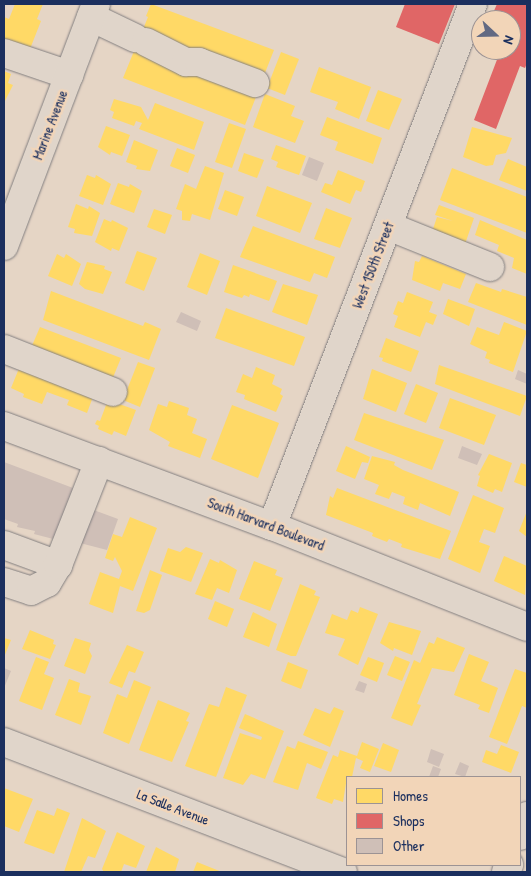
<!DOCTYPE html>
<style>
body{margin:0}
#map{position:relative;width:531px;height:876px;overflow:hidden;background:#e5d5c5;font-family:"Patrick Hand",sans-serif}
div>[style]{position:absolute}
.homes>*{inset:0;background:#ffd966}
.shops>*{inset:0;background:#e06666}
.building>*{inset:0;background:#cfbfb7}
.roads{filter:drop-shadow(0 0 1px #827f80) drop-shadow(0 0 1px #827f80)}
.minor>*{height:28px;margin:-14px;padding:0 14px;transform-origin:14px;border-radius:14px;background:#e0d5ca}
.major>*{height:28px;margin:-14px;padding:0 14px;transform-origin:14px;border-radius:14px;background:#e0d5ca}
span{translate:-50% -50%;white-space:nowrap;text-align:center;line-height:1.15;-webkit-text-stroke:5px #f2d5b8;paint-order:stroke}
.street-label{font-size:14px;color:#1b2f5e}
.frame{position:absolute;inset:0;border:5px solid #1b2f5e;pointer-events:none}
.legend{position:absolute;left:346px;top:776px;width:175px;height:90px;box-sizing:border-box;background:#f2d5b8;border:1px solid #9c9394;margin:0;padding:6px 9px;list-style:none;font-size:15px;color:#1b2f5e}
.legend li{display:flex;align-items:center;gap:10px;height:25px}
.legend b{width:25px;border:1px solid #9c9394}
.north{position:absolute;left:471px;top:10px;width:50px;height:50px;box-sizing:border-box;background:#f2d5b8;border:1px solid #9c9394;border-radius:50%;rotate:111deg;font-size:14px;font-weight:700;line-height:20px;text-align:center;color:#1b2f5e}
.north::after{content:'';display:block;margin:auto;width:18px;height:22px;background:#626982;clip-path:polygon(50% 0,100% 100%,50% 72%,0 100%)}
</style>
<div id="map">
<div class="homes">
<div style="clip-path:polygon(15px 4px,43px 4px,37px 19px,41px 21px,30px 49px,4px 40px,4px 17px,9px 19px)"></div>
<div style="clip-path:polygon(151px 4px,274px 50px,263px 78px,141px 53px,256px 97px,245px 125px,123px 78px,148px 17px,146px 16px)"></div>
<div style="clip-path:polygon(281px 52px,299px 59px,285px 95px,267px 88px)"></div>
<div style="clip-path:polygon(319px 67px,371px 87px,359px 119px,335px 109px,338px 102px,310px 92px)"></div>
<div style="clip-path:polygon(4px 71px,11px 74px,8px 83px,13px 85px,4px 103px)"></div>
<div style="clip-path:polygon(378px 90px,402px 99px,389px 130px,366px 121px)"></div>
<div style="clip-path:polygon(265px 94px,295px 106px,291px 116px,304px 121px,295px 143px,253px 127px)"></div>
<div style="clip-path:polygon(114px 99px,141px 107px,148px 120px,155px 103px,204px 122px,194px 150px,139px 129px,142px 123px,136px 121px,134px 126px,112px 118px,114px 112px,110px 110px)"></div>
<div style="clip-path:polygon(327px 117px,382px 138px,373px 164px,335px 150px,338px 142px,320px 135px)"></div>
<div style="clip-path:polygon(229px 123px,246px 129px,232px 168px,215px 162px)"></div>
<div style="clip-path:polygon(106px 126px,130px 135px,122px 156px,111px 152px,110px 155px,98px 147px)"></div>
<div style="clip-path:polygon(472px 127px,512px 138px,506px 153px,496px 155px,493px 165px,486px 166px,463px 157px)"></div>
<div style="clip-path:polygon(134px 140px,158px 150px,150px 171px,136px 169px,137px 166px,126px 162px)"></div>
<div style="clip-path:polygon(276px 145px,306px 156px,299px 175px,276px 167px,278px 162px,271px 159px)"></div>
<div style="clip-path:polygon(177px 148px,195px 155px,188px 173px,170px 166px)"></div>
<div style="clip-path:polygon(244px 153px,264px 160px,257px 178px,238px 171px)"></div>
<div style="clip-path:polygon(508px 159px,527px 167px,527px 191px,499px 180px)"></div>
<div style="clip-path:polygon(205px 166px,224px 173px,210px 220px,192px 214px,190px 221px,182px 220px,182px 211px,176px 209px,185px 184px,196px 189px)"></div>
<div style="clip-path:polygon(452px 168px,527px 197px,527px 233px,440px 200px)"></div>
<div style="clip-path:polygon(338px 170px,365px 181px,361px 192px,356px 190px,350px 204px,321px 192px,325px 183px,332px 185px)"></div>
<div style="clip-path:polygon(87px 175px,95px 178px,96px 175px,111px 184px,103px 205px,79px 196px)"></div>
<div style="clip-path:polygon(118px 183px,129px 187px,130px 184px,142px 191px,134px 213px,110px 204px)"></div>
<div style="clip-path:polygon(267px 186px,312px 203px,300px 233px,256px 216px)"></div>
<div style="clip-path:polygon(225px 190px,244px 197px,237px 216px,218px 209px)"></div>
<div style="clip-path:polygon(76px 204px,88px 209px,89px 206px,100px 213px,92px 236px,74px 233px,75px 229px,68px 227px)"></div>
<div style="clip-path:polygon(439px 205px,474px 218px,464px 247px,431px 235px,437px 217px,453px 221px,435px 215px)"></div>
<div style="clip-path:polygon(326px 208px,352px 218px,340px 248px,314px 239px)"></div>
<div style="clip-path:polygon(154px 209px,172px 215px,165px 234px,147px 227px)"></div>
<div style="clip-path:polygon(104px 219px,111px 222px,112px 220px,128px 228px,119px 251px,112px 248px,111px 251px,95px 242px)"></div>
<div style="clip-path:polygon(480px 220px,527px 240px,527px 274px,512px 268px,514px 258px,497px 251px,499px 245px,475px 235px)"></div>
<div style="clip-path:polygon(253px 226px,335px 257px,327px 278px,314px 273px,310px 282px,240px 257px)"></div>
<div style="clip-path:polygon(137px 251px,157px 258px,144px 291px,125px 283px)"></div>
<div style="clip-path:polygon(200px 253px,220px 261px,207px 295px,187px 287px)"></div>
<div style="clip-path:polygon(57px 254px,64px 258px,66px 254px,81px 264px,72px 286px,48px 276px)"></div>
<div style="clip-path:polygon(422px 256px,466px 274px,460px 289px,443px 283px,440px 291px,412px 280px,415px 261px,419px 262px)"></div>
<div style="clip-path:polygon(87px 262px,105px 266px,104px 269px,112px 272px,103px 294px,85px 289px,79px 284px)"></div>
<div style="clip-path:polygon(233px 265px,277px 281px,269px 301px,250px 294px,249px 297px,244px 295px,242px 298px,224px 292px)"></div>
<div style="clip-path:polygon(476px 283px,501px 292px,502px 289px,527px 297px,527px 325px,468px 302px)"></div>
<div style="clip-path:polygon(283px 284px,318px 295px,307px 325px,272px 312px)"></div>
<div style="clip-path:polygon(51px 291px,143px 326px,145px 322px,161px 329px,149px 360px,43px 320px)"></div>
<div style="clip-path:polygon(407px 292px,433px 302px,429px 312px,437px 315px,433px 325px,426px 322px,420px 337px,394px 327px,398px 316px,393px 314px,398px 301px,403px 303px)"></div>
<div style="clip-path:polygon(448px 299px,475px 309px,469px 326px,443px 314px)"></div>
<div style="clip-path:polygon(226px 308px,305px 337px,294px 366px,215px 338px)"></div>
<div style="clip-path:polygon(504px 322px,527px 331px,513px 372px,489px 363px,490px 360px,485px 358px,487px 352px,470px 344px,477px 327px,499px 335px)"></div>
<div style="clip-path:polygon(40px 327px,121px 358px,109px 387px,31px 348px)"></div>
<div style="clip-path:polygon(386px 338px,419px 351px,411px 372px,382px 361px,383px 358px,379px 357px)"></div>
<div style="clip-path:polygon(138px 362px,155px 368px,140px 407px,123px 400px)"></div>
<div style="clip-path:polygon(439px 365px,527px 396px,520px 416px,435px 384px)"></div>
<div style="clip-path:polygon(20px 366px,94px 394px,87px 413px,67px 405px,69px 400px,47px 392px,42px 404px,23px 397px,24px 394px,11px 388px)"></div>
<div style="clip-path:polygon(256px 367px,275px 375px,272px 384px,282px 389px,280px 394px,283px 396px,276px 412px,244px 399px,245px 395px,236px 392px,243px 374px,252px 378px)"></div>
<div style="clip-path:polygon(372px 369px,407px 383px,396px 412px,363px 399px)"></div>
<div style="clip-path:polygon(416px 384px,438px 393px,426px 423px,404px 414px)"></div>
<div style="clip-path:polygon(450px 398px,496px 415px,484px 445px,439px 428px)"></div>
<div style="clip-path:polygon(108px 400px,136px 410px,126px 436px,114px 431px,112px 435px,98px 429px,99px 426px,95px 424px,97px 420px,100px 421px)"></div>
<div style="clip-path:polygon(169px 401px,189px 408px,187px 415px,197px 419px,192px 433px,207px 439px,200px 458px,168px 446px,170px 442px,149px 430px,158px 404px,167px 407px)"></div>
<div style="clip-path:polygon(232px 405px,279px 423px,258px 478px,211px 459px)"></div>
<div style="clip-path:polygon(364px 413px,444px 440px,432px 470px,354px 440px)"></div>
<div style="clip-path:polygon(346px 446px,370px 457px,368px 463px,362px 462px,355px 479px,336px 471px)"></div>
<div style="clip-path:polygon(489px 454px,512px 463px,502px 492px,495px 489px,493px 493px,477px 486px,480px 476px,478px 475px)"></div>
<div style="clip-path:polygon(372px 456px,395px 462px,394px 465px,403px 470px,459px 492px,450px 516px,420px 503px,418px 510px,403px 504px,405px 497px,392px 492px,389px 499px,375px 494px,379px 485px,364px 479px)"></div>
<div style="clip-path:polygon(521px 463px,527px 465px,527px 487px,514px 482px)"></div>
<div style="clip-path:polygon(337px 488px,451px 531px,440px 559px,401px 547px,402px 544px,389px 539px,387px 542px,372px 536px,373px 533px,326px 515px,330px 496px,333px 498px)"></div>
<div style="clip-path:polygon(473px 495px,504px 508px,495px 533px,484px 529px,479px 542px,490px 546px,480px 573px,448px 559px)"></div>
<div style="clip-path:polygon(527px 511px,527px 537px,519px 531px)"></div>
<div style="clip-path:polygon(130px 517px,157px 528px,133px 591px,120px 586px,113px 613px,89px 604px,100px 572px,119px 579px,122px 571px,115px 557px,113px 561px,105px 558px,113px 534px,122px 537px)"></div>
<div style="clip-path:polygon(186px 547px,203px 553px,191px 582px,160px 571px,168px 548px,180px 552px)"></div>
<div style="clip-path:polygon(504px 556px,527px 566px,525px 595px,494px 581px)"></div>
<div style="clip-path:polygon(210px 559px,219px 563px,220px 560px,237px 570px,229px 593px,217px 588px,212px 600px,195px 594px)"></div>
<div style="clip-path:polygon(254px 561px,277px 570px,275px 575px,283px 578px,270px 611px,239px 599px)"></div>
<div style="clip-path:polygon(150px 570px,162px 575px,150px 610px,144px 613px,136px 611px)"></div>
<div style="clip-path:polygon(300px 584px,316px 591px,314px 595px,320px 597px,296px 656px,291px 656px,276px 650px)"></div>
<div style="clip-path:polygon(215px 601px,234px 609px,227px 627px,208px 619px)"></div>
<div style="clip-path:polygon(360px 607px,378px 614px,358px 665px,338px 655px,345px 639px,325px 633px,332px 614px,347px 620px,351px 610px,358px 613px)"></div>
<div style="clip-path:polygon(253px 612px,277px 624px,269px 647px,243px 637px)"></div>
<div style="clip-path:polygon(389px 622px,421px 631px,412px 655px,394px 648px,393px 651px,380px 643px)"></div>
<div style="clip-path:polygon(30px 630px,54px 640px,53px 644px,56px 645px,50px 659px,22px 649px)"></div>
<div style="clip-path:polygon(437px 637px,465px 648px,454px 672px,432px 668px,417px 704px,421px 705px,412px 726px,391px 718px,414px 660px,420px 663px,429px 642px,434px 644px)"></div>
<div style="clip-path:polygon(4px 638px,11px 640px,4px 657px)"></div>
<div style="clip-path:polygon(75px 638px,91px 643px,89px 650px,92px 656px,85px 674px,64px 666px)"></div>
<div style="clip-path:polygon(127px 645px,144px 652px,135px 673px,129px 671px,122px 688px,109px 683px)"></div>
<div style="clip-path:polygon(469px 654px,489px 662px,481px 681px,498px 688px,489px 713px,478px 709px,480px 705px,454px 695px)"></div>
<div style="clip-path:polygon(395px 656px,410px 662px,402px 681px,387px 675px)"></div>
<div style="clip-path:polygon(36px 657px,49px 662px,44px 674px,54px 678px,42px 710px,19px 701px)"></div>
<div style="clip-path:polygon(368px 657px,384px 663px,377px 682px,360px 675px)"></div>
<div style="clip-path:polygon(288px 662px,308px 670px,301px 689px,281px 681px)"></div>
<div style="clip-path:polygon(515px 669px,527px 673px,527px 708px,522px 706px,507px 744px,489px 737px)"></div>
<div style="clip-path:polygon(69px 679px,80px 683px,78px 692px,91px 696px,81px 725px,55px 715px)"></div>
<div style="clip-path:polygon(134px 680px,151px 687px,129px 744px,103px 733px,117px 694px,127px 698px)"></div>
<div style="clip-path:polygon(226px 687px,247px 695px,216px 777px,185px 766px,209px 704px,219px 707px)"></div>
<div style="clip-path:polygon(158px 700px,190px 713px,186px 721px,189px 722px,172px 762px,139px 750px)"></div>
<div style="clip-path:polygon(334px 707px,344px 711px,330px 747px,303px 735px,315px 708px,330px 714px)"></div>
<div style="clip-path:polygon(245px 714px,284px 731px,265px 779px,251px 774px,243px 785px,223px 778px,240px 733px,261px 740px,262px 737px,239px 728px)"></div>
<div style="clip-path:polygon(298px 741px,328px 752px,321px 769px,307px 763px,298px 790px,273px 782px,287px 746px,295px 749px)"></div>
<div style="clip-path:polygon(362px 742px,379px 749px,370px 772px,360px 768px,363px 761px,356px 758px,352px 777px,347px 777px,343px 802px,334px 799px,332px 804px,316px 798px,333px 755px,338px 757px,340px 750px,357px 756px)"></div>
<div style="clip-path:polygon(383px 743px,399px 750px,391px 772px,374px 766px)"></div>
<div style="clip-path:polygon(501px 745px,519px 752px,511px 773px,482px 762px,486px 750px,497px 754px)"></div>
<div style="clip-path:polygon(4px 788px,33px 799px,19px 832px,4px 826px)"></div>
<div style="clip-path:polygon(57px 808px,70px 813px,54px 854px,24px 843px,37px 810px,54px 816px)"></div>
<div style="clip-path:polygon(82px 818px,106px 831px,95px 858px,88px 856px,81px 872px,64px 872px)"></div>
<div style="clip-path:polygon(117px 832px,145px 846px,136px 868px,124px 864px,121px 872px,104px 872px,102px 869px)"></div>
<div style="clip-path:polygon(156px 847px,179px 859px,175px 872px,146px 872px)"></div>
<div style="clip-path:polygon(197px 862px,222px 872px,193px 872px)"></div>
</div>
<div class="shops">
<div style="clip-path:polygon(405px 4px,455px 4px,439px 44px,396px 27px)"></div>
<div style="clip-path:polygon(497px 4px,527px 4px,527px 63px,525px 68px,520px 66px,496px 129px,474px 120px,498px 57px,486px 50px,511px 50px,511px 20px,490px 20px)"></div>
</div>
<div class="building">
<div style="clip-path:polygon(309px 157px,324px 163px,317px 181px,302px 175px)"></div>
<div style="clip-path:polygon(181px 312px,201px 321px,197px 331px,176px 322px)"></div>
<div style="clip-path:polygon(518px 370px,527px 374px,527px 384px,515px 379px)"></div>
<div style="clip-path:polygon(462px 446px,482px 454px,477px 465px,458px 458px)"></div>
<div style="clip-path:polygon(4px 462px,81px 491px,61px 541px,34px 534px,35px 531px,17px 527px,18px 524px,4px 519px)"></div>
<div style="clip-path:polygon(91px 509px,118px 519px,107px 550px,80px 543px)"></div>
<div style="clip-path:polygon(4px 668px,11px 671px,4px 688px)"></div>
<div style="clip-path:polygon(359px 681px,367px 684px,364px 693px,355px 690px)"></div>
<div style="clip-path:polygon(431px 749px,444px 754px,439px 767px,427px 762px)"></div>
<div style="clip-path:polygon(460px 762px,469px 766px,465px 777px,455px 774px)"></div>
<div style="clip-path:polygon(433px 766px,441px 769px,438px 777px,429px 777px)"></div>
</div>
<div class="roads">
<div class="minor">
<div style="left:91px;top:17px;width:49px;rotate:25.5deg"></div>
<div style="left:146px;top:42px;width:45px;rotate:26.6deg"></div>
<div style="left:186px;top:62px;width:13px"></div>
<div style="left:199px;top:62px;width:60px;rotate:20.6deg"></div>
<div style="left:4px;top:53px;width:69px;rotate:18.7deg"></div>
<div style="left:388px;top:226px;width:110px;rotate:21.9deg"></div>
<div style="left:4px;top:349px;width:117px;rotate:21.5deg"></div>
<div style="left:4px;top:426px;width:286px;rotate:20.5deg"></div>
<div style="left:272px;top:526px;width:274px;rotate:21.6deg"></div>
<div style="left:272px;top:526px;width:559px;rotate:-68.94deg"></div>
<div style="left:4px;top:545px;width:58px;rotate:20.3deg"></div>
<div style="left:4px;top:582px;width:28px;rotate:18deg"></div>
<div style="left:31px;top:591px;width:18px;rotate:-27deg"></div>
<div style="left:47px;top:583px;width:21px;rotate:-59deg"></div>
<div style="left:58px;top:565px;width:112px;rotate:-68.5deg"></div>
<div style="left:4px;top:742px;width:363px;rotate:21deg"></div>
<div style="left:520px;top:836px;width:21px;rotate:-71deg"></div>
<div style="left:506px;top:872px;width:8px;rotate:-67deg"></div>
</div>
<div class="major">
<div style="left:4px;top:246px;width:259px;rotate:-69.2deg"></div>
</div>
</div>
<div class="street-label">
<span style="left:50px;top:125px;rotate:-69deg">Marine Avenue</span>
<span style="left:373px;top:265px;rotate:-69deg">West 150th Street</span>
<span style="left:266px;top:524px;rotate:21deg">South Harvard Boulevard</span>
<span style="left:173px;top:807px;rotate:21deg">La Salle Avenue</span>
</div>
<div class="frame"></div>
<ul class="legend">
<li><b style="height:14px;background:#ffd966"></b>Homes</li>
<li><b style="height:14px;background:#e06666"></b>Shops</li>
<li><b style="height:14px;background:#cfbfb7"></b>Other</li>
</ul>
<div class="north">N</div>
</div>
